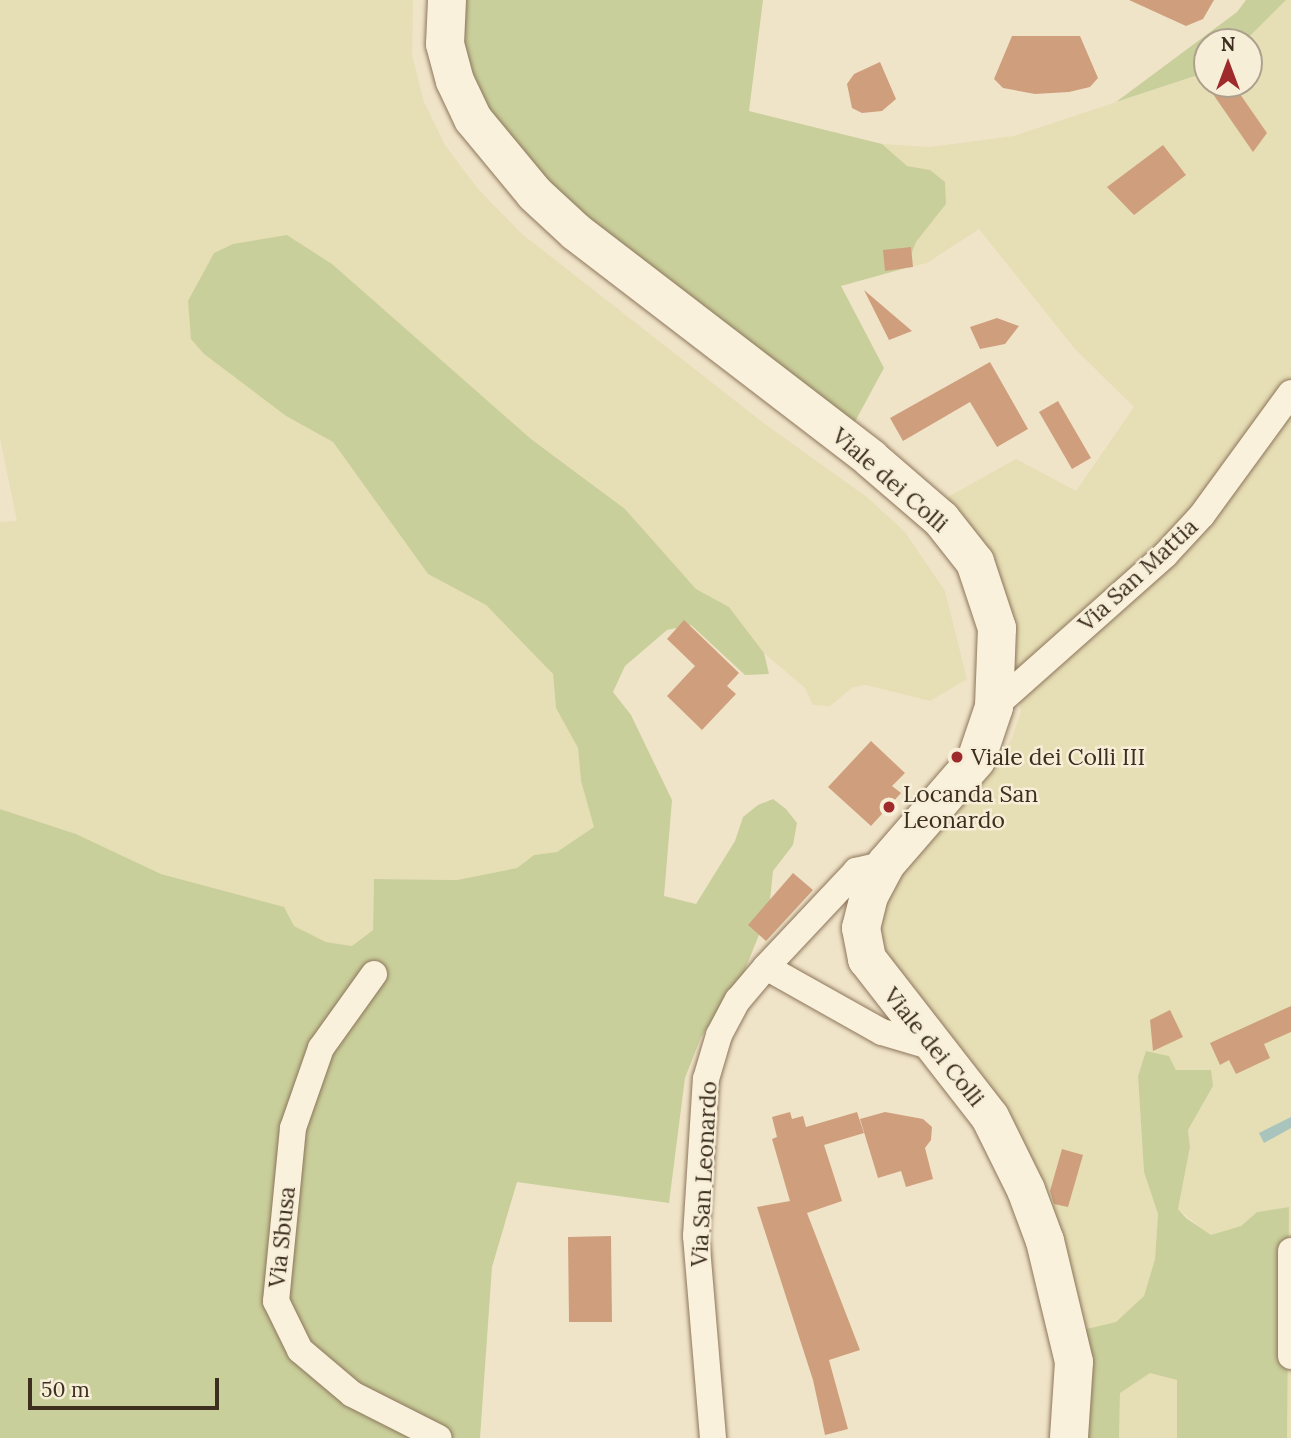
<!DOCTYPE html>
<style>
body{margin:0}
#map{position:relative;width:1291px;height:1438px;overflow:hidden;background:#f0e4c8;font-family:Lora,serif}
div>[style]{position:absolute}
.farmland>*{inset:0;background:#e6deb5}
.green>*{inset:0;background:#c9cf9b}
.water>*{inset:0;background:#a9c4bc}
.building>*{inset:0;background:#cf9f7d}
.roads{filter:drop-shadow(0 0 2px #8d765c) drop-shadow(0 0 2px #8d765c)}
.street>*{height:26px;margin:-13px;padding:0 13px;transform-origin:13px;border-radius:13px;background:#faf1dc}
.secondary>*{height:38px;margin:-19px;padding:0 19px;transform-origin:19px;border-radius:19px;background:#faf1dc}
.dots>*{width:19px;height:19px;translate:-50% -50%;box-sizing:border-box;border:4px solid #f7eed8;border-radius:50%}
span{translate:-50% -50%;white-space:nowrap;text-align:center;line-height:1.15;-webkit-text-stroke:5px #f7eed8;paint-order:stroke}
.street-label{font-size:23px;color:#3d2e20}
.poi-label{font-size:23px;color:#3d2e20}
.left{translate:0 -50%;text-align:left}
.north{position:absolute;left:1193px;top:28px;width:70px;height:70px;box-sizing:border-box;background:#f7eed8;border:2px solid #ada18e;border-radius:50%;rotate:0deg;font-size:19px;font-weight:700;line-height:28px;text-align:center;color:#3d2e20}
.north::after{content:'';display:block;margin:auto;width:24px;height:32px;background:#9e2a2b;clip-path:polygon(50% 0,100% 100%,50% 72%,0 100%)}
.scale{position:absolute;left:28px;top:1378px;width:191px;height:32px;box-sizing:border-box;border:4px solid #3d2e20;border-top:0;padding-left:9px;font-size:21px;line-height:24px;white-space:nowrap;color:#3d2e20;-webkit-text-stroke:5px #f7eed8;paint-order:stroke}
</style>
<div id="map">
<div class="farmland">
<div style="clip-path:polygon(0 0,413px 0,412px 55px,424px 102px,445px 145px,478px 189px,522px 234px,765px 424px,868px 498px,905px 532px,945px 591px,967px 679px,930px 701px,866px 685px,853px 687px,830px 706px,813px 705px,805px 688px,764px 653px,729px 607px,696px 589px,625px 509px,531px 439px,332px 264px,287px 235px,204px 354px,286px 416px,333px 442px,428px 574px,486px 605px,553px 674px,556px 708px,578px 748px,581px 781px,595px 827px,557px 852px,534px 855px,517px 868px,457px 880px,374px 879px,373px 930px,352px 946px,326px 942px,294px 926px,283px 907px,161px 874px,76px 834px,0 809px,0 522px,17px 521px,0 438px)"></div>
<div style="clip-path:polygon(1286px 0,1291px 0,1291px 1438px,1287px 1438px,1285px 1313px,1289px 1207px,1257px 1212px,1241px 1226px,1211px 1236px,1178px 1209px,1190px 1147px,1188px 1130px,1213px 1086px,1195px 1072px,1176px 1070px,1169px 1056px,1146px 1051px,1138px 1076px,1144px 1172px,1158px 1214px,1155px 1259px,1144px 1296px,1116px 1322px,1082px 1330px,1067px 1275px,871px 937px,904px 867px,1011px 741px,1021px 712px,1000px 610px,939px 502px,1016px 459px,1076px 491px,1134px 407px,1075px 349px,979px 229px,927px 263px,906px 268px,916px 242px,946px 204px,930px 170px,907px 166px,882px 144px,930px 147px,1014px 136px,1207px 72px,1207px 84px,1249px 84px,1249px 42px,1244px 42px)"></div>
<div style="clip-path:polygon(1150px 1372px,1177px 1380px,1177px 1438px,1119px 1438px,1120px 1393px)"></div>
</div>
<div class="green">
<div style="clip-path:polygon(460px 0,763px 0,749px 111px,882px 144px,907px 166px,930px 170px,945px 182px,946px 204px,916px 242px,906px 268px,841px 286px,884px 368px,851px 429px,552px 200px,467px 85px)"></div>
<div style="clip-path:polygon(1246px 0,1286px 0,1244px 42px,1207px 42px,1207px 72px,1116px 102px,1237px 12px)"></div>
<div style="clip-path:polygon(287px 235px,332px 264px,531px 439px,625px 509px,696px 589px,729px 607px,764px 653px,769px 674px,745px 675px,691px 625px,667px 630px,625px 666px,613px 692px,631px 715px,672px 800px,664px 896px,696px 904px,735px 841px,743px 817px,758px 805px,773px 799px,786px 809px,797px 823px,793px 845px,773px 871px,769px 910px,742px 977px,701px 1037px,685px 1078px,669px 1203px,517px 1182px,492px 1267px,480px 1438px,0 1438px,0 809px,76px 834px,161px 874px,284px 907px,294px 926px,326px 942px,352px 946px,373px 930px,374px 879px,457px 880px,517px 868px,534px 855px,557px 852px,594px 827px,581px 781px,578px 748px,556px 708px,553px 674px,486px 605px,428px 574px,333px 442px,286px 416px,204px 354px,191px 339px,188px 301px,214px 253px,233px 244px)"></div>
<div style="clip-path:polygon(1146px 1051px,1169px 1056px,1176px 1070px,1211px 1070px,1213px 1086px,1188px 1130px,1190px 1147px,1178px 1209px,1186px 1218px,1211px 1235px,1241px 1226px,1257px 1212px,1289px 1207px,1287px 1438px,1177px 1438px,1177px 1380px,1150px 1373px,1120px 1393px,1119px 1438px,1084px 1438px,1082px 1330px,1116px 1322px,1144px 1296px,1155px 1259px,1158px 1214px,1144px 1172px,1138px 1076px)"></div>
</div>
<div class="water">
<div style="clip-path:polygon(1291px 1117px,1291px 1128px,1264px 1143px,1259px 1133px)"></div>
</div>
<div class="building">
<div style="clip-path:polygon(1129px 0,1214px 0,1203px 19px,1186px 26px)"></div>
<div style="clip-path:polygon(1012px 36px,1080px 36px,1098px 78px,1090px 87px,1069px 92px,1035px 94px,1003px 88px,994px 79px)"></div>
<div style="clip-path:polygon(880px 62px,896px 99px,882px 111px,862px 113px,852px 108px,847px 84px,854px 74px)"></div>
<div style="clip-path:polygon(1206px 84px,1233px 84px,1267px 133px,1253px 152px)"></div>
<div style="clip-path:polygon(1163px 145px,1186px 175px,1134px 215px,1107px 187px)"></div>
<div style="clip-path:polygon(911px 247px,913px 267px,885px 271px,883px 250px)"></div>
<div style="clip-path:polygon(864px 290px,912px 331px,889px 340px)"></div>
<div style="clip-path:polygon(997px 318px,1019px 326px,1005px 344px,980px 349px,970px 327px)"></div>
<div style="clip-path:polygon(990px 362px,1028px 429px,997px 447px,970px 402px,903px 441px,890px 418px)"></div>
<div style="clip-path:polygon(1058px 401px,1091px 458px,1072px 469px,1039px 412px)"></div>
<div style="clip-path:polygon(684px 620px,739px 673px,727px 686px,736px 694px,702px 730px,667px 696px,695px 666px,667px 639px)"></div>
<div style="clip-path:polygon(871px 741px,905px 773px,892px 786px,901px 793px,871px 826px,828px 787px)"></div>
<div style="clip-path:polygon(793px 873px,813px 890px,766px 941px,748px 925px)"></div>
<div style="clip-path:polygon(1291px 1006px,1291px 1032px,1264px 1044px,1270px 1058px,1236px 1074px,1229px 1060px,1220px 1065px,1210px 1043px)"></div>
<div style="clip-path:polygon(1170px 1010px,1183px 1037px,1153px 1051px,1150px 1020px)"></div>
<div style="clip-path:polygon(790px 1112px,792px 1119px,803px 1116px,806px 1127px,857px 1112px,864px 1133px,824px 1145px,842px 1201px,807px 1213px,860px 1350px,829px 1360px,848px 1429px,825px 1435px,813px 1380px,757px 1207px,790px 1201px,772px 1139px,777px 1137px,772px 1117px)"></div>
<div style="clip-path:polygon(885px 1112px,923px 1119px,932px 1127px,931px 1140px,925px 1148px,933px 1179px,906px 1187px,901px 1171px,878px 1178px,860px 1119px)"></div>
<div style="clip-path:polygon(1062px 1149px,1083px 1155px,1068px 1207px,1054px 1204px,1050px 1191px)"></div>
<div style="clip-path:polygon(611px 1236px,612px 1322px,569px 1322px,568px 1237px)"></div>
</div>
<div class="roads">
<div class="street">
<div style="left:994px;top:707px;width:229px;rotate:-41.6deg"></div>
<div style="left:1165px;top:555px;width:54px;rotate:-47.2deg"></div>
<div style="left:1202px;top:515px;width:151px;rotate:-53.9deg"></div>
<div style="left:766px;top:967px;width:133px;rotate:29.3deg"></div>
<div style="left:882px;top:1032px;width:53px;rotate:16.4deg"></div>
<div style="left:374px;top:974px;width:91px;rotate:125.6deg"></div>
<div style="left:321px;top:1048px;width:85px;rotate:109.3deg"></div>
<div style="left:293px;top:1128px;width:174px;rotate:95.6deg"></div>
<div style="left:276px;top:1301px;width:55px;rotate:63.9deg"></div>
<div style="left:300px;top:1350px;width:68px;rotate:40.2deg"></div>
<div style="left:352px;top:1394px;width:97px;rotate:26.8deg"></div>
<div style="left:1291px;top:1251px;width:105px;rotate:90deg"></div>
<div style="left:713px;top:1438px;width:203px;rotate:-94.8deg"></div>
<div style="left:696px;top:1236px;width:157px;rotate:-86.4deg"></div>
<div style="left:706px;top:1079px;width:46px;rotate:-73.5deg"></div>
<div style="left:719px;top:1035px;width:40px;rotate:-62deg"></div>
<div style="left:738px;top:1000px;width:43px;rotate:-49.7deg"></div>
<div style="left:766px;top:967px;width:132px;rotate:-46.8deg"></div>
<div style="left:856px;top:871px;width:31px;rotate:-13deg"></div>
</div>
<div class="secondary">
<div style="left:447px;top:0;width:44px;rotate:92.6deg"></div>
<div style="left:445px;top:44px;width:38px;rotate:75deg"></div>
<div style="left:455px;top:81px;width:42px;rotate:64.7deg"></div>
<div style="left:473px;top:119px;width:97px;rotate:50.4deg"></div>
<div style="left:535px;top:194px;width:56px;rotate:42.8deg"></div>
<div style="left:576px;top:232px;width:371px;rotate:37.5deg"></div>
<div style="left:870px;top:458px;width:94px;rotate:40.7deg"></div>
<div style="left:941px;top:519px;width:55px;rotate:51.7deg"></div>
<div style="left:975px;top:562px;width:70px;rotate:71.6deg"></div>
<div style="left:997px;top:628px;width:79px;rotate:92.2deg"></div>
<div style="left:994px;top:707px;width:56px;rotate:108.8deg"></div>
<div style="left:976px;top:760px;width:138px;rotate:130.9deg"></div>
<div style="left:886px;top:864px;width:36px;rotate:118deg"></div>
<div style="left:869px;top:896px;width:33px;rotate:104deg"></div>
<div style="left:861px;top:928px;width:32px;rotate:79deg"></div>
<div style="left:867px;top:959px;width:200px;rotate:52.1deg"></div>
<div style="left:990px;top:1117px;width:81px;rotate:63.7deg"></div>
<div style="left:1026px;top:1190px;width:54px;rotate:69.6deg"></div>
<div style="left:1045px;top:1241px;width:124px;rotate:76.5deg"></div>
<div style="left:1074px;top:1362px;width:76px;rotate:93.8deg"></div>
</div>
</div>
<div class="dots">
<div style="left:957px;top:757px;background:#9e2a2b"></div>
<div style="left:889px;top:807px;background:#9e2a2b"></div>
</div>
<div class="street-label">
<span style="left:890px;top:480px;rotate:41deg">Viale dei Colli</span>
<span style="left:1138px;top:575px;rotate:-43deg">Via San Mattia</span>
<span style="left:934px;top:1047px;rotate:51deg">Viale dei Colli</span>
<span style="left:704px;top:1174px;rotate:-87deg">Via San Leonardo</span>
<span style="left:282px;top:1237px;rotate:-84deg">Via Sbusa</span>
</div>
<div class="poi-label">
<span class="left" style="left:971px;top:757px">Viale dei Colli III</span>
<span class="left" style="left:903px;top:807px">Locanda San<br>Leonardo</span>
</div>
<div class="north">N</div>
<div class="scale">50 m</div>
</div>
